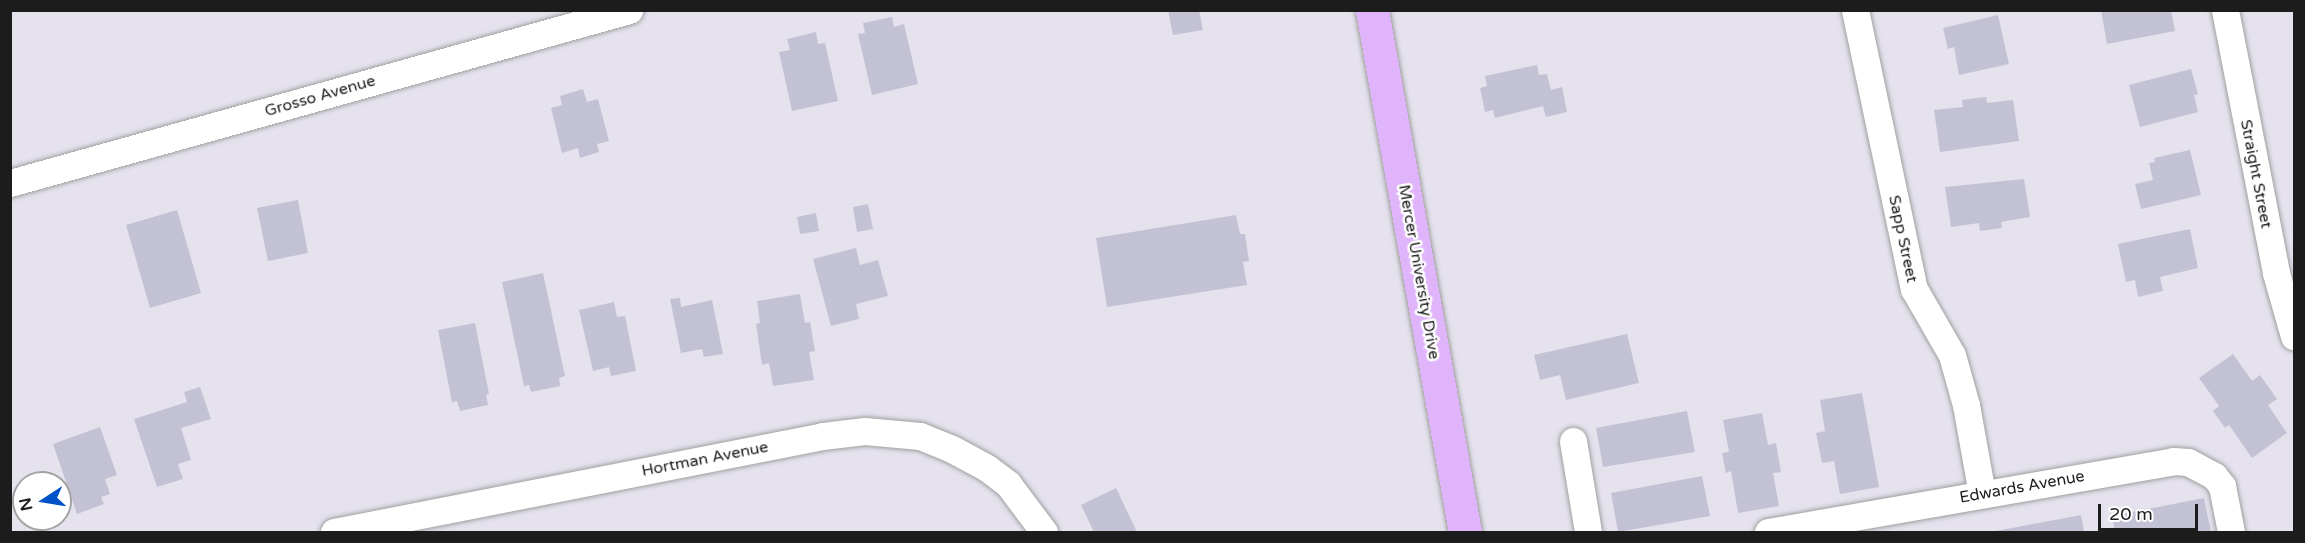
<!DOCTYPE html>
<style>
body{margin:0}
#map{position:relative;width:2305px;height:543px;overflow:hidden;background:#e5e2ee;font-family:"Varela Round",sans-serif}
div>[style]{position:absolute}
.building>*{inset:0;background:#c3c2d4}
.roads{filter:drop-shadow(0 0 2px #a0a0a0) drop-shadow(0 0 2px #a0a0a0)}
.street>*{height:27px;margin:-13.5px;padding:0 13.5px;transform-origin:13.5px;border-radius:13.5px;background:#fff}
.secondary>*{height:33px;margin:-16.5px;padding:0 16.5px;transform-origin:16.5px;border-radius:16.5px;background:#e0b4fa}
span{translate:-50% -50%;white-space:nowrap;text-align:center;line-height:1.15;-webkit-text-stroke:5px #fff;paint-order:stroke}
.street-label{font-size:16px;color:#1c1c1c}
.frame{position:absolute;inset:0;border:12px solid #1c1c1c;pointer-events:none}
.north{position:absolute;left:12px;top:471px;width:60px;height:60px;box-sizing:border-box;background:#fff;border:2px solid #a4a4a4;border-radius:50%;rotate:258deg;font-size:16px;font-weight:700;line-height:24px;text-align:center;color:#1c1c1c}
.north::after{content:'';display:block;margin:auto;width:21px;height:27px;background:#0052c8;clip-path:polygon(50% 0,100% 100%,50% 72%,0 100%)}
.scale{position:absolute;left:2098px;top:504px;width:100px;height:27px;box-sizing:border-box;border:3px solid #1c1c1c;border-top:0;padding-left:8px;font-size:18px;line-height:21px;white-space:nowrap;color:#1c1c1c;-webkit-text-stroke:4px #fff;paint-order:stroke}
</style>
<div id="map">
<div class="building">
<div style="clip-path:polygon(1168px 10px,1199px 10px,1203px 30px,1173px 35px)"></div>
<div style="clip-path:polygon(2101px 10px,2171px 10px,2175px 31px,2107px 44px)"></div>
<div style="clip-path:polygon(1998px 15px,2009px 64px,1959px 75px,1954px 47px,1948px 49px,1943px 28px)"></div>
<div style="clip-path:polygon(892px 17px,894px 27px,904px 24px,918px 84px,872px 95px,858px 34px,865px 33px,863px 23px)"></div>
<div style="clip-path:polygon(816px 32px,818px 44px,825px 43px,838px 101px,792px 111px,779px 52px,790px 50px,787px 39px)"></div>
<div style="clip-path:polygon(1537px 65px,1539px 75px,1547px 74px,1551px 90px,1562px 87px,1567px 112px,1546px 117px,1543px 106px,1495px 118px,1493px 110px,1485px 112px,1480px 88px,1487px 86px,1485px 76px)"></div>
<div style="clip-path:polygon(2191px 69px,2198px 94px,2194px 95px,2198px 112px,2140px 127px,2129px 85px)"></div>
<div style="clip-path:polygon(583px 89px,587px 102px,598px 99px,609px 141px,597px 144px,599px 152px,580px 158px,578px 148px,562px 153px,551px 108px,562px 105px,560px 96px)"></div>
<div style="clip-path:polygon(1986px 97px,1987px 103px,2013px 100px,2019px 141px,1940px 152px,1934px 110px,1963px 107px,1962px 100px)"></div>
<div style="clip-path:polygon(2190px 150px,2201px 195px,2141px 209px,2135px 184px,2153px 180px,2149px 163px,2155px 162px,2154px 158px)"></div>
<div style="clip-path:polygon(2024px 179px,2030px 217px,2001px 222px,2002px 228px,1980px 231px,1979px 223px,1951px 227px,1945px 187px)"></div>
<div style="clip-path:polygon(298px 200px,308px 253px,268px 261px,257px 208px)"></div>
<div style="clip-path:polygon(868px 204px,873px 229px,857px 232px,853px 207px)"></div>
<div style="clip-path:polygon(177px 210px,201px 293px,150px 308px,126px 225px)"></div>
<div style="clip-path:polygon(816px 213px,819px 231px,800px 234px,797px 217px)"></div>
<div style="clip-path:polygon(1236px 215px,1240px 234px,1245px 234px,1249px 261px,1243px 262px,1247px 285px,1107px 307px,1096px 238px)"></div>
<div style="clip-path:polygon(2190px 229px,2198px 268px,2160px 277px,2163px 291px,2138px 297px,2135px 280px,2126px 282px,2118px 244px)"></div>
<div style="clip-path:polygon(856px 248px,860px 265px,878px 260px,888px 296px,856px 304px,859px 319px,831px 326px,813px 259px)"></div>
<div style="clip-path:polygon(543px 273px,565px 376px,559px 378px,560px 386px,531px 392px,529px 385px,524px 386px,502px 282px)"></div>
<div style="clip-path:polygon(800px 294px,805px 323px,810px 322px,815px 351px,809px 352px,814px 380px,773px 386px,769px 363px,762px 365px,756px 324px,760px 323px,757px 301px)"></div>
<div style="clip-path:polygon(680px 298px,681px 307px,712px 300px,723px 354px,704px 357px,702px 349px,681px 353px,670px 299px)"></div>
<div style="clip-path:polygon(614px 302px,617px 317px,625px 316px,636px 371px,611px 376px,609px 367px,593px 371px,579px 310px)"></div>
<div style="clip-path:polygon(475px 323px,489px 394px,486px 395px,488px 405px,460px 411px,457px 401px,452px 402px,438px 330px)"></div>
<div style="clip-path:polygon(1627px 334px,1639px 383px,1566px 400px,1560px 375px,1540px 380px,1534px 355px)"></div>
<div style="clip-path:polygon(2233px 354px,2252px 381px,2260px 375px,2277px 399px,2268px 405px,2287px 433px,2252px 458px,2229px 425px,2225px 428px,2213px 411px,2219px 406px,2199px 378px)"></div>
<div style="clip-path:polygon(200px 387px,211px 419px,181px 428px,191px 460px,178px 464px,183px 479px,157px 487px,134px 419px,187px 402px,184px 392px)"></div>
<div style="clip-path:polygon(1862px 393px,1879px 487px,1840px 494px,1834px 461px,1822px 463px,1816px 433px,1825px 431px,1820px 400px)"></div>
<div style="clip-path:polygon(1687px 411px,1695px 452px,1603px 467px,1596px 428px)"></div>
<div style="clip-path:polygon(1762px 413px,1768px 445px,1776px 443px,1781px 472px,1773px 473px,1779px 506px,1738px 513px,1731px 471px,1726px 473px,1722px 453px,1729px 452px,1723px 420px)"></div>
<div style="clip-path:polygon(100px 427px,117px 475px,105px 479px,110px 494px,101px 497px,104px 504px,77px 514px,53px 444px)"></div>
<div style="clip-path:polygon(1702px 476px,1710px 516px,1618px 532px,1611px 493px)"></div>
<div style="clip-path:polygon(1116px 488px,1137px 532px,1094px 532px,1081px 505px)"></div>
<div style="clip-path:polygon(2204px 498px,2211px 532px,2115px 532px,2112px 516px)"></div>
<div style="clip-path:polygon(2081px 515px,2084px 532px,1996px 532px,1996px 531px)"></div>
</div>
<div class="roads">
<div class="street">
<div style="left:1855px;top:10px;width:285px;rotate:78.1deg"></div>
<div style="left:1914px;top:289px;width:76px;rotate:60.1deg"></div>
<div style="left:1952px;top:355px;width:52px;rotate:74.4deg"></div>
<div style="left:1966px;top:405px;width:90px;rotate:79.8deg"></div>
<div style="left:2225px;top:10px;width:268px;rotate:79deg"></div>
<div style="left:2276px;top:273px;width:66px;rotate:74.1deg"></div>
<div style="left:10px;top:183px;width:643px;rotate:-15.61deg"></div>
<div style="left:1573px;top:441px;width:92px;rotate:80.6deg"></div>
<div style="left:334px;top:532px;width:498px;rotate:-11.1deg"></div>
<div style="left:823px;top:436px;width:42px;rotate:-6.8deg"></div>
<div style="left:865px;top:431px;width:55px;rotate:5.2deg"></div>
<div style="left:920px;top:436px;width:32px;rotate:22deg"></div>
<div style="left:950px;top:448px;width:42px;rotate:28.4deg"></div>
<div style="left:987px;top:468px;width:26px;rotate:37deg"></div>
<div style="left:1008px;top:484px;width:60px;rotate:53.1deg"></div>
<div style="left:1768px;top:532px;width:411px;rotate:-9.9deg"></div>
<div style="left:2173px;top:461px;width:15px;rotate:4deg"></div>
<div style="left:2188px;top:462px;width:30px;rotate:28deg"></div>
<div style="left:2214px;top:476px;width:13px;rotate:51deg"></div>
<div style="left:2222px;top:486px;width:47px;rotate:78.9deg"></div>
</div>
<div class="secondary">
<div style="left:1372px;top:10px;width:530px;rotate:79.9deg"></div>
</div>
</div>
<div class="street-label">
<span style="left:320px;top:96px;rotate:-16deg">Grosso Avenue</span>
<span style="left:2256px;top:174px;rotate:79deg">Straight Street</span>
<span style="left:1903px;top:239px;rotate:78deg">Sapp Street</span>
<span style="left:1419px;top:272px;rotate:80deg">Mercer University Drive</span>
<span style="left:705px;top:459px;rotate:-11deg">Hortman Avenue</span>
<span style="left:2022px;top:487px;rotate:-10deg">Edwards Avenue</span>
</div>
<div class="frame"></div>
<div class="north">N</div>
<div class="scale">20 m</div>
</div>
